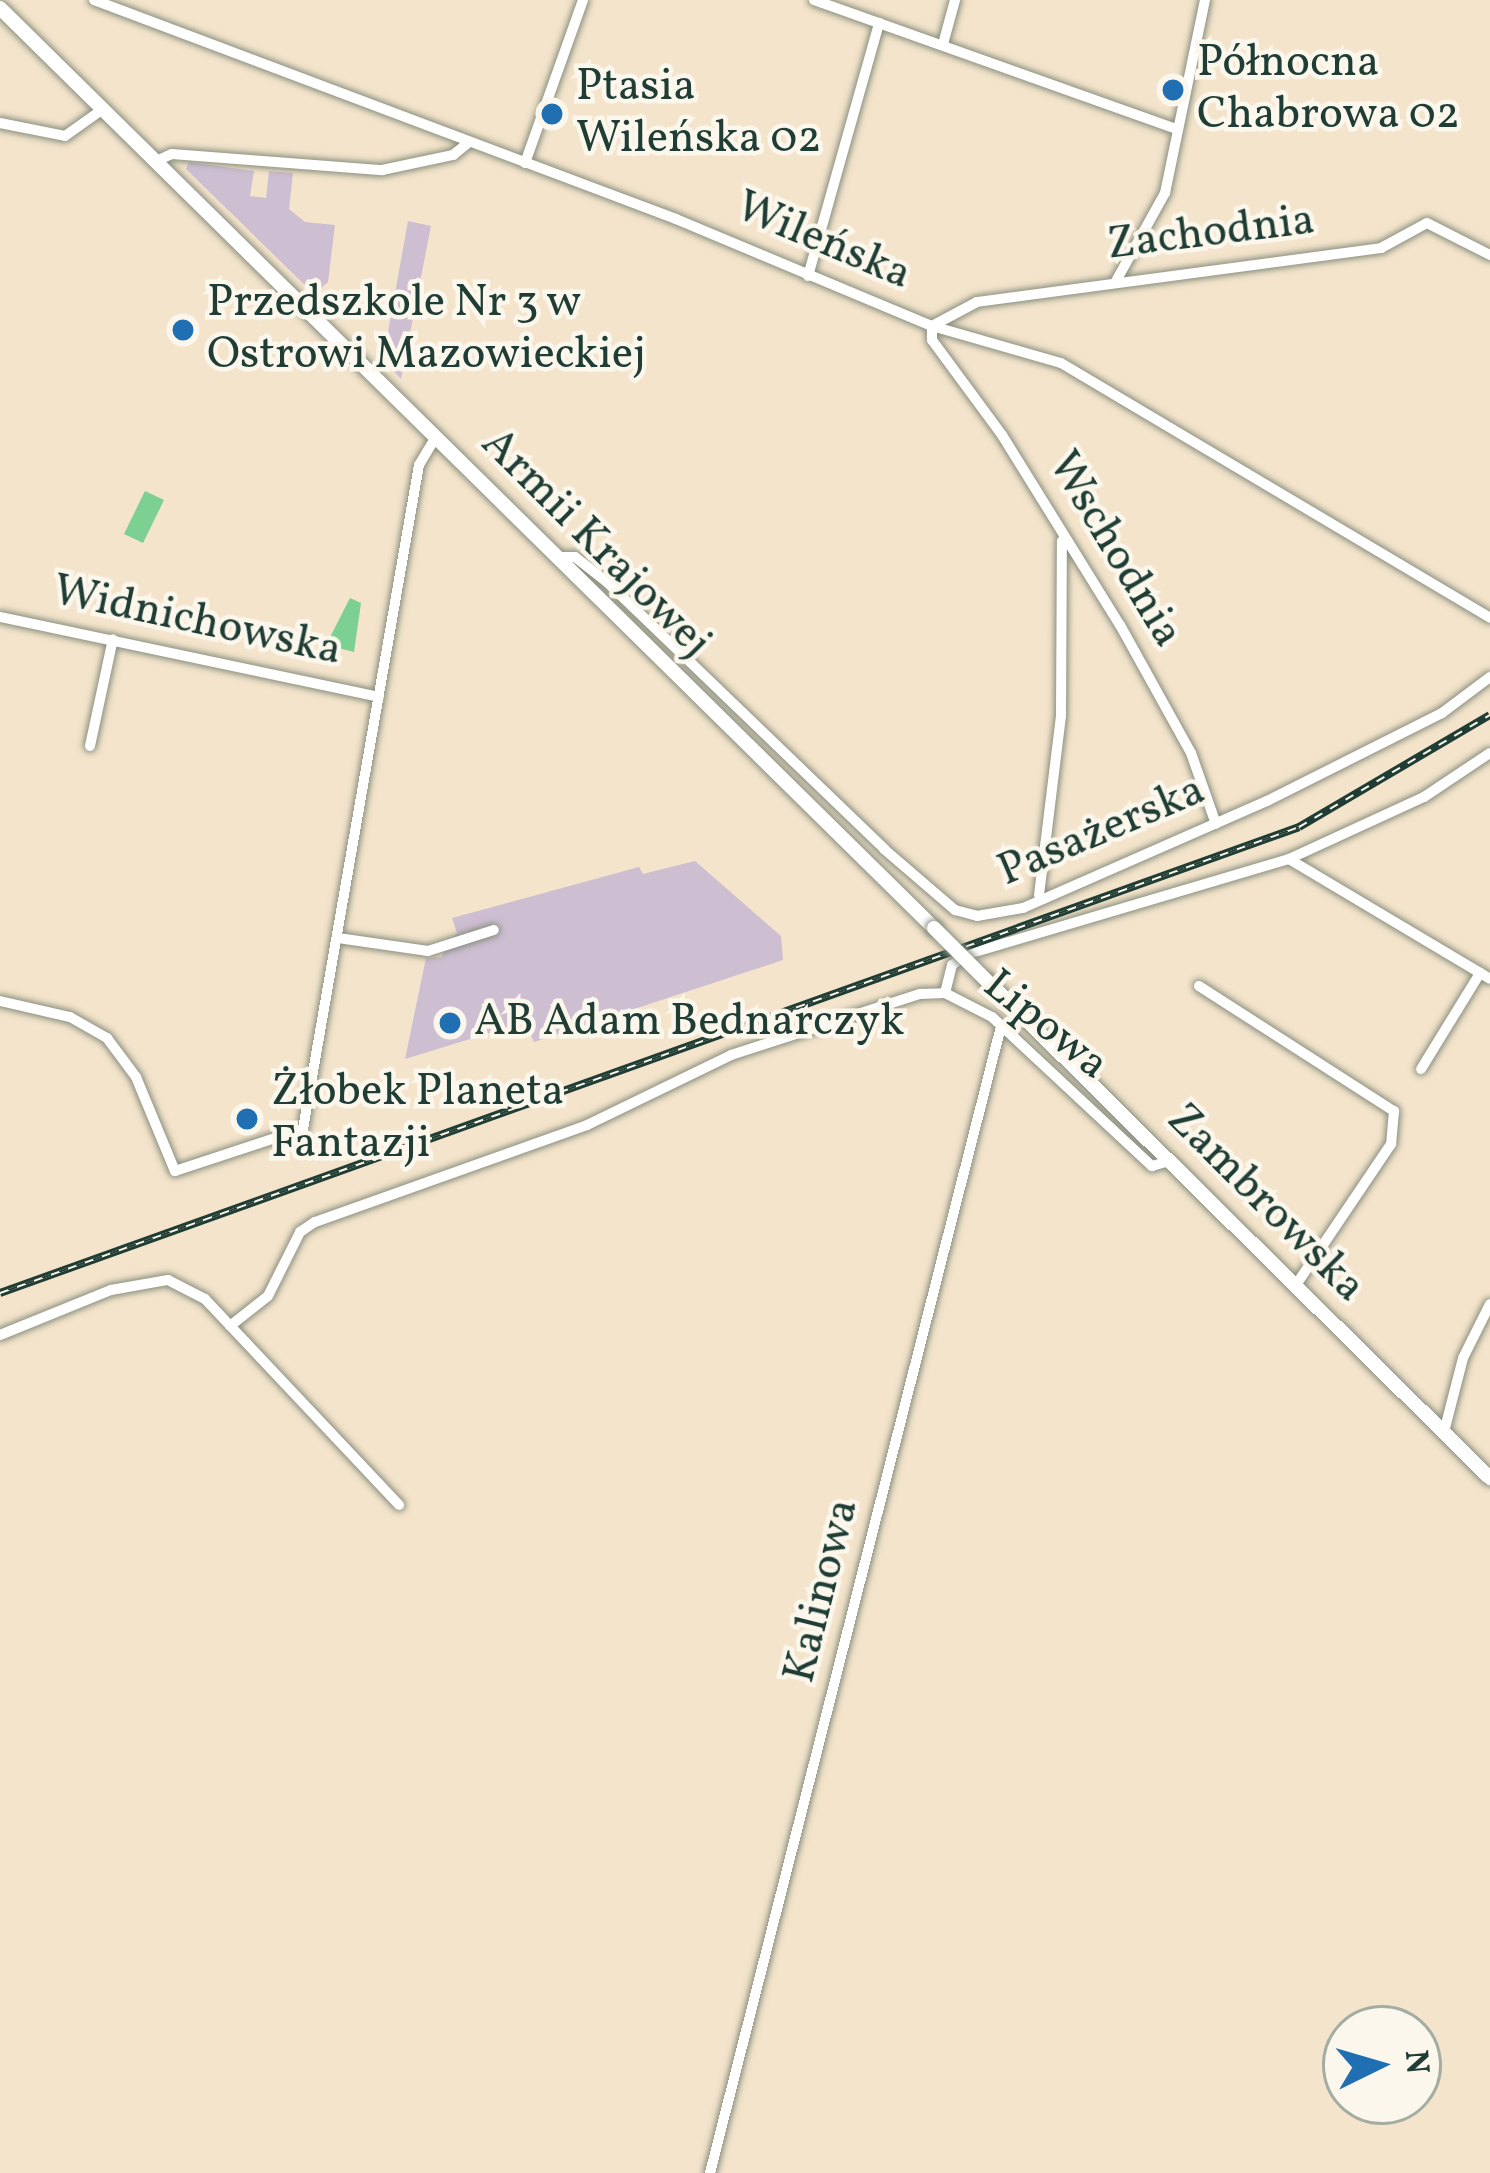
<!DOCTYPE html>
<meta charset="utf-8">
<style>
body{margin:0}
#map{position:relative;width:1490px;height:2173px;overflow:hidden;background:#f4e4cb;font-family:Vollkorn,serif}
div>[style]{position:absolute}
.industrial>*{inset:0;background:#cdbed2}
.green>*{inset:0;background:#7cd092}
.roads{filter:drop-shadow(0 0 3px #8a9080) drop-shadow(0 0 3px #8a9080)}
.minor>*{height:10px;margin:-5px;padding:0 5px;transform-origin:5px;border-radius:5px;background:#fff}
.major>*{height:14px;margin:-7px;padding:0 7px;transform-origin:7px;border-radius:7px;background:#fff}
.rail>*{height:8px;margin-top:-4px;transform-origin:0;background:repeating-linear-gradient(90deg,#fbf7ec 0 9px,#1f3d34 0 18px);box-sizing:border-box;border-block:3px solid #1f3d34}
.bridges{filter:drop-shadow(0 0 3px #8a9080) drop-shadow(0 0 3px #8a9080)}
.major-bridge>*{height:14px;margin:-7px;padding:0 7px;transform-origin:7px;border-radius:7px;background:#fff}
.dots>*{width:33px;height:33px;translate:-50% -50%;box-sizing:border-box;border:6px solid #fbf7ec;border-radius:50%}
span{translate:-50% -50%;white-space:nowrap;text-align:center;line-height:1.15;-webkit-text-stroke:9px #fbf7ec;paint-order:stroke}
.poi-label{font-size:45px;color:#1f3d34}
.left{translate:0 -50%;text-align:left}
.street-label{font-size:45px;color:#1f3d34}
.north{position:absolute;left:1322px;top:2005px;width:120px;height:120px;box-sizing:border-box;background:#fbf7ec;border:3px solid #a3ada2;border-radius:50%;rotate:85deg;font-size:33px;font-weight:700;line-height:48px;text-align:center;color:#1f3d34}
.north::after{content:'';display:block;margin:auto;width:42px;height:54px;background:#1f6fb2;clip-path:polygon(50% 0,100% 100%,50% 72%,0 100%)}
</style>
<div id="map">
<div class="industrial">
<div style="clip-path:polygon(189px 162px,254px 171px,250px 196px,266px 198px,269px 171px,293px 173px,289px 209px,305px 222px,335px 225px,328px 282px,314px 294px,186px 169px)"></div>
<div style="clip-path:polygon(408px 221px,431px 226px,401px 379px,383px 360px)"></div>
<div style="clip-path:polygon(695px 861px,781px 936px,783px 960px,534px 1042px,525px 1022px,405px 1059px,426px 958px,441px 957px,457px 933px,452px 918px,639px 867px,643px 874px)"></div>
</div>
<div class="green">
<div style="clip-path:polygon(145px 491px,164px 500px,143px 543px,124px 534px)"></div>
<div style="clip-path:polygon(350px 598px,361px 603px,354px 652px,326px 645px)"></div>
</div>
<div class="roads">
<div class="minor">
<div style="left:94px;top:0;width:622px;rotate:20.62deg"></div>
<div style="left:676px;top:219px;width:277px;rotate:22.7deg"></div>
<div style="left:932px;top:326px;width:134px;rotate:16deg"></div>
<div style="left:1061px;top:363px;width:499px;rotate:30.7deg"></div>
<div style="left:814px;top:0;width:385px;rotate:19.6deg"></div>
<div style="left:943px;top:44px;width:46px;rotate:-74.7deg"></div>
<div style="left:0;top:123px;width:66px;rotate:11.3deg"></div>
<div style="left:65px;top:136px;width:47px;rotate:-35.4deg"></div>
<div style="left:156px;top:161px;width:17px;rotate:-24deg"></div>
<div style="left:172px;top:154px;width:211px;rotate:4.4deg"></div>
<div style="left:382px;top:170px;width:73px;rotate:-11.9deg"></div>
<div style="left:453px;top:155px;width:21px;rotate:-39deg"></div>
<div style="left:525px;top:163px;width:173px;rotate:-70.4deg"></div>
<div style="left:808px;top:276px;width:263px;rotate:-74.3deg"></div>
<div style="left:1116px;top:281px;width:101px;rotate:-60.9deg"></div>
<div style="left:1165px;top:193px;width:197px;rotate:-78.3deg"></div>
<div style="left:932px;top:326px;width:51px;rotate:-28.1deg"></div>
<div style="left:977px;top:302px;width:408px;rotate:-7.6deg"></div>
<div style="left:1381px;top:248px;width:52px;rotate:-28.5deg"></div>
<div style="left:1427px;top:223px;width:71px;rotate:26.9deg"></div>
<div style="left:932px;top:326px;width:14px;rotate:90deg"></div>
<div style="left:932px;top:340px;width:118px;rotate:53.6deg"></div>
<div style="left:1002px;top:435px;width:224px;rotate:58.2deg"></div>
<div style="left:1120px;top:625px;width:146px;rotate:61deg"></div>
<div style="left:1191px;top:753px;width:75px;rotate:70.6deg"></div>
<div style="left:558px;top:557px;width:17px"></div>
<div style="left:575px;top:557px;width:41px;rotate:38deg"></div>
<div style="left:607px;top:582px;width:385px;rotate:43.9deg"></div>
<div style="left:884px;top:849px;width:94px;rotate:40.7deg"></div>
<div style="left:955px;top:910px;width:23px;rotate:15deg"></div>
<div style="left:977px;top:916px;width:47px;rotate:-9.9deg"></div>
<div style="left:1023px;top:908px;width:266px;rotate:-23.7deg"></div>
<div style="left:1267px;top:801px;width:196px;rotate:-26.7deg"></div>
<div style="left:1442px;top:713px;width:60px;rotate:-36.9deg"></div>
<div style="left:0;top:617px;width:387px;rotate:11.9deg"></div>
<div style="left:90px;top:746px;width:109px;rotate:-77.9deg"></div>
<div style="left:1289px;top:859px;width:234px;rotate:30.8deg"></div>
<div style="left:1039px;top:895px;width:181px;rotate:-83deg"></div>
<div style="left:1061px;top:715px;width:174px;rotate:-89.7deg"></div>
<div style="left:338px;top:938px;width:91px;rotate:8.2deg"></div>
<div style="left:428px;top:951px;width:69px;rotate:-17.7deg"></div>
<div style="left:1199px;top:986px;width:232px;rotate:32.7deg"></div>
<div style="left:1394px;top:1111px;width:33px;rotate:95deg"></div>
<div style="left:1391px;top:1144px;width:170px;rotate:124deg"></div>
<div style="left:945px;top:993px;width:29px;rotate:-76deg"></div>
<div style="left:952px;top:965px;width:19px;rotate:-35deg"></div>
<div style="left:968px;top:954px;width:335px;rotate:-16.5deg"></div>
<div style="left:1289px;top:859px;width:149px;rotate:-24.7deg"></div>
<div style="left:1424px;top:797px;width:79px;rotate:-33.7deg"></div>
<div style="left:0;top:1001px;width:72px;rotate:12.9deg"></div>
<div style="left:70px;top:1017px;width:43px;rotate:29.6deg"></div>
<div style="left:107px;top:1038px;width:49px;rotate:53.4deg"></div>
<div style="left:136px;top:1077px;width:102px;rotate:67.5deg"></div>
<div style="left:175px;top:1171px;width:135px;rotate:-18.2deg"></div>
<div style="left:303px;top:1129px;width:674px;rotate:-80.09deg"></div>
<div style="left:419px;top:465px;width:33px;rotate:-59deg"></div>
<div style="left:1421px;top:1069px;width:113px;rotate:-58.4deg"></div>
<div style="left:230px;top:1326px;width:48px;rotate:-38.3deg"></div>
<div style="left:268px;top:1296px;width:72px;rotate:-63.4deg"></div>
<div style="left:300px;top:1232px;width:18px;rotate:-34deg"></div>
<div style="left:315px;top:1222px;width:289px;rotate:-19.6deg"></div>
<div style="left:587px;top:1125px;width:160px;rotate:-25.9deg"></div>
<div style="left:731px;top:1055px;width:199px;rotate:-17.9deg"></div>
<div style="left:920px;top:994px;width:25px;rotate:-2deg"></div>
<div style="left:945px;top:993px;width:53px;rotate:27.1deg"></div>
<div style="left:992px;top:1017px;width:219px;rotate:43deg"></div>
<div style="left:1152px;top:1166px;width:19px;rotate:-16deg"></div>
<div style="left:0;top:1335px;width:120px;rotate:-22.1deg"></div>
<div style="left:111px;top:1290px;width:58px;rotate:-10deg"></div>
<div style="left:168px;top:1280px;width:42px;rotate:27.2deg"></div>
<div style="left:205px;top:1299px;width:283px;rotate:46.7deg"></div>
<div style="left:1444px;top:1432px;width:76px;rotate:-75.6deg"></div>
<div style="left:1463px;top:1358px;width:60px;rotate:-63.4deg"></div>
<div style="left:710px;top:2173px;width:1183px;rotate:-75.76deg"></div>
</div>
<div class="major">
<div style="left:0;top:8px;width:1311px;rotate:44.57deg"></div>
<div style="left:988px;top:982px;width:706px;rotate:44.66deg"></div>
</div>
</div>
<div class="rail">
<div style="left:0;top:1293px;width:1380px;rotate:-19.73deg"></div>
<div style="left:1299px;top:827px;width:221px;rotate:-30.4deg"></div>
</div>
<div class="bridges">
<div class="major-bridge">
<div style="left:934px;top:928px;width:76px;rotate:45deg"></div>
</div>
</div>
<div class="dots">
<div style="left:1173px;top:90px;background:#1f6fb2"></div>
<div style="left:552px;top:114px;background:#1f6fb2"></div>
<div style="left:183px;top:330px;background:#1f6fb2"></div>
<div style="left:450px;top:1023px;background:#1f6fb2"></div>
<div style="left:247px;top:1119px;background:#1f6fb2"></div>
</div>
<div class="poi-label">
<span class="left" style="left:1197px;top:90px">Północna<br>Chabrowa 02</span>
<span class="left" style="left:576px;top:114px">Ptasia<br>Wileńska 02</span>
<span class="left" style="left:207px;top:330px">Przedszkole Nr 3 w<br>Ostrowi Mazowieckiej</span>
<span class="left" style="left:474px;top:1023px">AB Adam Bednarczyk</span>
<span class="left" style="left:271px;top:1119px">Żłobek Planeta<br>Fantazji</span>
</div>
<div class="street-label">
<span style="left:1211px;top:234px;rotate:-7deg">Zachodnia</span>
<span style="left:823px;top:242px;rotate:23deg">Wileńska</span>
<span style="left:595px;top:544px;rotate:45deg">Armii Krajowej</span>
<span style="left:1114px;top:550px;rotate:59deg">Wschodnia</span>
<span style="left:197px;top:622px;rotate:12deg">Widnichowska</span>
<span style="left:1102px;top:832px;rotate:-23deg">Pasażerska</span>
<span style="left:1045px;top:1026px;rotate:39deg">Lipowa</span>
<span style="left:1265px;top:1204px;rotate:45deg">Zambrowska</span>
<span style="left:823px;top:1591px;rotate:-76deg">Kalinowa</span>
</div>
<div class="north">N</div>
</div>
